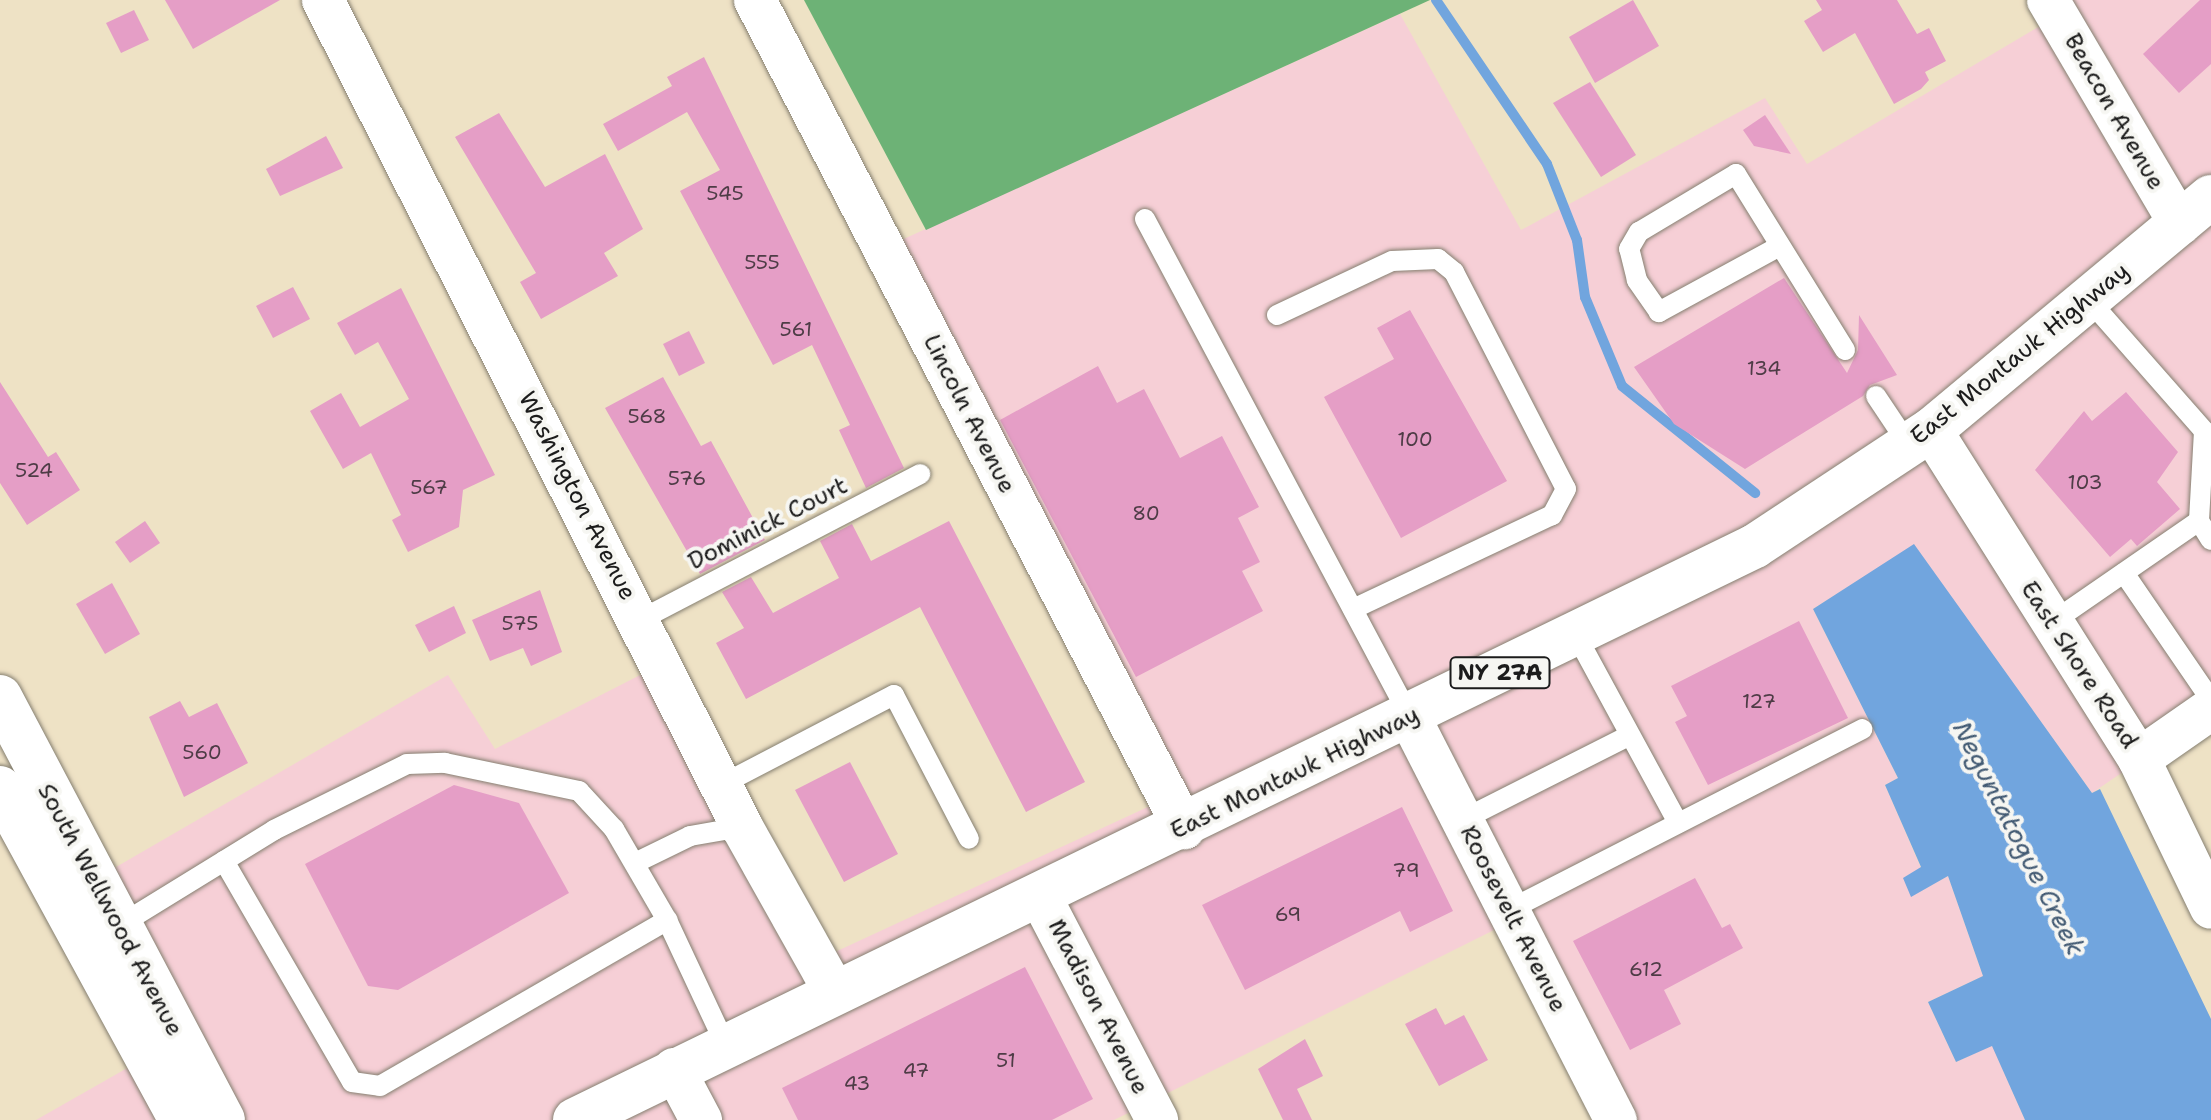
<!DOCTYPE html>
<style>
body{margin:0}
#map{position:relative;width:2211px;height:1120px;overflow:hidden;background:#eee2c5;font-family:"Shantell Sans",sans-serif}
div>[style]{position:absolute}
.built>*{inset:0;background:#f6cfd6}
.forest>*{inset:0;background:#6db276}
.water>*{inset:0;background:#71a5de}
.stream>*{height:10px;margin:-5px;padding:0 5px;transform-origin:5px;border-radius:5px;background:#71a5de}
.building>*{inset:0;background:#e59ec6}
.roads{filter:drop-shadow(0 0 2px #857f70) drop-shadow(0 0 2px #857f70)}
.service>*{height:20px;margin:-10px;padding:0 10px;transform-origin:10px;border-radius:10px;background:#fff}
.minor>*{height:42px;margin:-21px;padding:0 21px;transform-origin:21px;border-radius:21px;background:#fff}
.secondary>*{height:44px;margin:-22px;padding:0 22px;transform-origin:22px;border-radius:22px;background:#fff}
.primary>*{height:44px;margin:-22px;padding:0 22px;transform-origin:22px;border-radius:22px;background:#fff}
span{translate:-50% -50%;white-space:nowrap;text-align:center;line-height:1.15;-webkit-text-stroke:8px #f6f6f2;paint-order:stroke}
.number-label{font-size:20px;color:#4e3c46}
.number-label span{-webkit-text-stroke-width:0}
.shield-label span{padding:2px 6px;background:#f6f6f2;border:2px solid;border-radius:6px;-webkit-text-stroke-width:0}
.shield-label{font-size:22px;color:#1c1c1c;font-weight:700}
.street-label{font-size:24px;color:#1c1c1c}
.water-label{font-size:26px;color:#425a73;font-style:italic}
</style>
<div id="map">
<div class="built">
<div style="clip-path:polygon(2061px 0,2211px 0,2211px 712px,2092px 793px,1914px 545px,1813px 609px,1898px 778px,1885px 785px,1921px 868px,1911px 896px,1948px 876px,1983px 976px,1928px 1002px,1956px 1062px,1992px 1045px,2025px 1120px,1629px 1120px,1522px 916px,1114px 1120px,36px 1120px,187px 1034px,104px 874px,448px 675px,495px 749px,652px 669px,807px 965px,1178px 793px,897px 242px,1400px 14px,1521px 230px,1765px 98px,1807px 164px,2067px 10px)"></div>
</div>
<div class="forest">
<div style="clip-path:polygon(804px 0,1430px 0,926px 230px)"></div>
</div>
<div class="water">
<div style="clip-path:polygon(1914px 544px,2092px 793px,2100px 789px,2211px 1019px,2211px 1120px,2025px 1120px,1992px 1046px,1956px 1062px,1928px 1002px,1983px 976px,1948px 876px,1911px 897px,1903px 878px,1921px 867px,1885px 785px,1898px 778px,1813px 609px)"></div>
</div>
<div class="stream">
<div style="left:1436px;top:0;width:198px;rotate:55.9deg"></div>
<div style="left:1547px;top:164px;width:82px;rotate:68.5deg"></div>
<div style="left:1577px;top:240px;width:58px;rotate:82deg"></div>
<div style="left:1585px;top:297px;width:96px;rotate:67.4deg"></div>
<div style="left:1622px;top:386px;width:171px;rotate:38.8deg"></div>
</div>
<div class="building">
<div style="clip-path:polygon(165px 0,280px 0,193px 49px)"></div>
<div style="clip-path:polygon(1633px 0,1659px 46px,1595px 83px,1569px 37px)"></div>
<div style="clip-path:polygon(1816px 0,1897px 0,1917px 34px,1929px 28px,1946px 61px,1925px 72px,1929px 80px,1921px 89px,1894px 104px,1855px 33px,1823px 52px,1804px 21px,1822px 10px)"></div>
<div style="clip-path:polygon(2200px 0,2211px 0,2211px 64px,2179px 93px,2143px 54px)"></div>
<div style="clip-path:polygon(134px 10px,149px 40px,121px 53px,106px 23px)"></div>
<div style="clip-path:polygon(704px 57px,904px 468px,866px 488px,839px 430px,850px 425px,812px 345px,773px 365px,680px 191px,720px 170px,687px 112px,618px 151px,603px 124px,672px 86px,667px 77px)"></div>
<div style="clip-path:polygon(1590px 82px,1636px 155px,1601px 177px,1553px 103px)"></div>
<div style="clip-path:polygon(499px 113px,545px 187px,605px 154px,643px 229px,604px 253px,618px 276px,541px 319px,520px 282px,536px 273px,455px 137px)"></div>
<div style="clip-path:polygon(1765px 115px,1791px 154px,1754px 146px,1743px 130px)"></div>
<div style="clip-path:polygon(326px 136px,343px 168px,280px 196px,266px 169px)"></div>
<div style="clip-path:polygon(1784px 278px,1847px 373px,1858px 350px,1859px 315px,1897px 375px,1870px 385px,1863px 396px,1745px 469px,1674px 424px,1634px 367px)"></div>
<div style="clip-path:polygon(293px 287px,310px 319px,273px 338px,256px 306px)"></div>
<div style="clip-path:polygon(401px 288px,495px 475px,463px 490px,459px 527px,408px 552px,392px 520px,401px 515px,371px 453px,343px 469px,310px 411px,341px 393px,360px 427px,409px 399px,378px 342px,355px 355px,337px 323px)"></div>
<div style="clip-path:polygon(1410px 310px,1507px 481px,1401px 538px,1324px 397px,1394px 359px,1377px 328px)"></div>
<div style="clip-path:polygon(689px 331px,705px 363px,679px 376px,663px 344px)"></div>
<div style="clip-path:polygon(1098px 366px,1117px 403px,1144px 389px,1180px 458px,1222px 436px,1259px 507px,1238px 518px,1260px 562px,1242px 571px,1263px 611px,1136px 677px,1000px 420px)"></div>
<div style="clip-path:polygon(663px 377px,701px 446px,711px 441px,765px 540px,700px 574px,605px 408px)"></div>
<div style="clip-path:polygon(0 382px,48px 457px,56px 452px,80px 490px,27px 525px,0 483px)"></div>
<div style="clip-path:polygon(2126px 392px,2178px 452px,2157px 482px,2180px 509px,2137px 546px,2131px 539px,2110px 557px,2035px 470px,2084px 411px,2092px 421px)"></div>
<div style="clip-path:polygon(145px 521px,160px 543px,130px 563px,115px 542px)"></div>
<div style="clip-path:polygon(949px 521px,1085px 782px,1026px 812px,920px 607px,746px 699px,716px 643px,744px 628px,722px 592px,751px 577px,773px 613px,839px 578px,820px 541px,852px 524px,871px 561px)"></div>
<div style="clip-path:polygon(112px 583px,140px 634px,105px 654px,76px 604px)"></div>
<div style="clip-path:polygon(540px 590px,562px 652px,531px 666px,523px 648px,490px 661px,472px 620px)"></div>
<div style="clip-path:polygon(454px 606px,466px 633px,429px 652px,415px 625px)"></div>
<div style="clip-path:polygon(1799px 621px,1848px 718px,1708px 785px,1675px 722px,1687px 716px,1671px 686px)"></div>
<div style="clip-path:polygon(180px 701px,189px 717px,217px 703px,248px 763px,184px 797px,149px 717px)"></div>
<div style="clip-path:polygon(850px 762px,898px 854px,844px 882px,795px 790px)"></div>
<div style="clip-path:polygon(454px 785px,519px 803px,569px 893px,398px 990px,368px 986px,305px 864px)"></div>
<div style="clip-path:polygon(1402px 807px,1453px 911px,1410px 932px,1400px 911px,1245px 990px,1202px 905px)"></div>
<div style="clip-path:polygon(1695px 878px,1722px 928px,1730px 924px,1743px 948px,1664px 990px,1681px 1024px,1630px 1050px,1573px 941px)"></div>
<div style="clip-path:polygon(1025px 967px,1093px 1099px,1052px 1120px,798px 1120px,782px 1088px)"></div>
<div style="clip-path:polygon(1436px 1008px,1445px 1025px,1464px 1015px,1488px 1060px,1439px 1086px,1405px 1024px)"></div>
<div style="clip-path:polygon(1305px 1039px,1323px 1076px,1297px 1089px,1312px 1120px,1283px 1120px,1258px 1069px)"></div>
</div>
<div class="roads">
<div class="service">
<div style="left:1145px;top:219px;width:564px;rotate:61.98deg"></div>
<div style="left:1778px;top:247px;width:136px;rotate:151.4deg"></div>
<div style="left:1659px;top:312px;width:39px;rotate:-125deg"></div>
<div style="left:1637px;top:280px;width:32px;rotate:-104deg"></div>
<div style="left:1629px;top:249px;width:20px;rotate:-60deg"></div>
<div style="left:1639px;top:232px;width:113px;rotate:-30.9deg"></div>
<div style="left:1736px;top:174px;width:207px;rotate:58.2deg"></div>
<div style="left:2089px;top:300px;width:174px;rotate:48.7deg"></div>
<div style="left:2204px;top:431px;width:90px;rotate:93.2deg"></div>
<div style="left:1277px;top:315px;width:127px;rotate:-25.2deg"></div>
<div style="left:1392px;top:261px;width:46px;rotate:-2.5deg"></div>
<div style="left:1438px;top:259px;width:21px;rotate:39deg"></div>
<div style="left:1454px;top:272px;width:244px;rotate:62.7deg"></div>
<div style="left:1566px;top:489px;width:30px;rotate:118deg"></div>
<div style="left:1552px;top:515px;width:220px;rotate:154.7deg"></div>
<div style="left:1876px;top:396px;width:58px;rotate:56.3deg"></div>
<div style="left:2124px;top:573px;width:154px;rotate:55.6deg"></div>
<div style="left:640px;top:620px;width:316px;rotate:-27.5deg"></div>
<div style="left:2051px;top:623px;width:180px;rotate:-34.6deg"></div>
<div style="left:2199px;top:521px;width:22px;rotate:58deg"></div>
<div style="left:1576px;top:635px;width:214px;rotate:61.5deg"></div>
<div style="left:721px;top:785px;width:195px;rotate:-27.5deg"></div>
<div style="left:894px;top:695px;width:162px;rotate:62.5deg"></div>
<div style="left:1462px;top:820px;width:188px;rotate:-26.8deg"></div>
<div style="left:224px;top:861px;width:255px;rotate:59.9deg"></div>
<div style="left:352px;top:1082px;width:28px;rotate:8deg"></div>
<div style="left:380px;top:1086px;width:332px;rotate:-30deg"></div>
<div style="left:635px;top:863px;width:61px;rotate:-26.1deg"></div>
<div style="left:690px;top:836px;width:53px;rotate:-9.8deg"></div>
<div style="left:1509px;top:910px;width:397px;rotate:-27.1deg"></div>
<div style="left:115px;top:928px;width:187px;rotate:-31.6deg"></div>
<div style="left:274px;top:830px;width:148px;rotate:-26.4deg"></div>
<div style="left:407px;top:764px;width:38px;rotate:-2deg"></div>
<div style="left:445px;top:763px;width:137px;rotate:11.8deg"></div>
<div style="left:579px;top:791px;width:52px;rotate:47.4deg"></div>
<div style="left:614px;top:829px;width:105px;rotate:59.8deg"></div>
<div style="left:667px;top:920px;width:137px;rotate:64.9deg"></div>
</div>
<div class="minor">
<div style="left:323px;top:0;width:927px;rotate:63.13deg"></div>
<div style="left:742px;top:827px;width:188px;rotate:60.7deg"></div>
<div style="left:755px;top:0;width:933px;rotate:62.61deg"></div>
<div style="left:2048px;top:0;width:260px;rotate:59.5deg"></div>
<div style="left:1931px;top:430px;width:389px;rotate:57.7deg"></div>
<div style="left:2139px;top:759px;width:165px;rotate:64.2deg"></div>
<div style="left:1410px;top:718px;width:452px;rotate:62.9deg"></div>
<div style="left:2139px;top:759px;width:88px;rotate:-34.8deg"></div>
<div style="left:1039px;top:894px;width:255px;rotate:62.4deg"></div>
<div style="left:674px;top:1069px;width:58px;rotate:62.1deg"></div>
</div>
<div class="secondary">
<div style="left:0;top:697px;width:478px;rotate:62.2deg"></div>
<div style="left:0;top:788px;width:378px;rotate:61.4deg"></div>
</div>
<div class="primary">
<div style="left:575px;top:1120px;width:1312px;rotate:-25.94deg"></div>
<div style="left:1755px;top:546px;width:211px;rotate:-33.4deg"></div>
<div style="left:1931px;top:430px;width:364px;rotate:-39.8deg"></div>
</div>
</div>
<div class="number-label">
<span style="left:725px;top:193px">545</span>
<span style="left:762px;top:262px">555</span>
<span style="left:796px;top:329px">561</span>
<span style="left:1764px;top:368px">134</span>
<span style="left:647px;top:416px">568</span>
<span style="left:1415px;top:439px">100</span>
<span style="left:34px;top:470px">524</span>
<span style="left:687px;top:478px">576</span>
<span style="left:2085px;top:482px">103</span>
<span style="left:429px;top:487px">567</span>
<span style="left:1146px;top:513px">80</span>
<span style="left:520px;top:623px">575</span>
<span style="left:1759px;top:701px">127</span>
<span style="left:202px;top:752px">560</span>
<span style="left:1406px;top:870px">79</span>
<span style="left:1288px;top:914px">69</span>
<span style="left:1646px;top:969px">612</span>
<span style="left:1006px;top:1060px">51</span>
<span style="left:916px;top:1070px">47</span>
<span style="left:857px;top:1083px">43</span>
</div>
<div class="shield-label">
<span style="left:1500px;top:673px">NY 27A</span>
</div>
<div class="street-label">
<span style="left:2114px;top:112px;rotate:60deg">Beacon Avenue</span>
<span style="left:2020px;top:354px;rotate:-39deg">East Montauk Highway</span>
<span style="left:969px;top:414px;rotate:63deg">Lincoln Avenue</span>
<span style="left:577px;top:496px;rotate:63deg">Washington Avenue</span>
<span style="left:768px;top:524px;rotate:-27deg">Dominick Court</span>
<span style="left:2079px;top:665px;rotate:57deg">East Shore Road</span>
<span style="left:1295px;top:773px;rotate:-26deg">East Montauk Highway</span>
<span style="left:110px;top:910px;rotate:62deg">South Wellwood Avenue</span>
<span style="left:1513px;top:919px;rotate:63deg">Roosevelt Avenue</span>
<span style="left:1098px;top:1007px;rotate:63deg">Madison Avenue</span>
</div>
<div class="water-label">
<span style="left:2019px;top:838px;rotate:63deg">Neguntatogue Creek</span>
</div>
</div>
